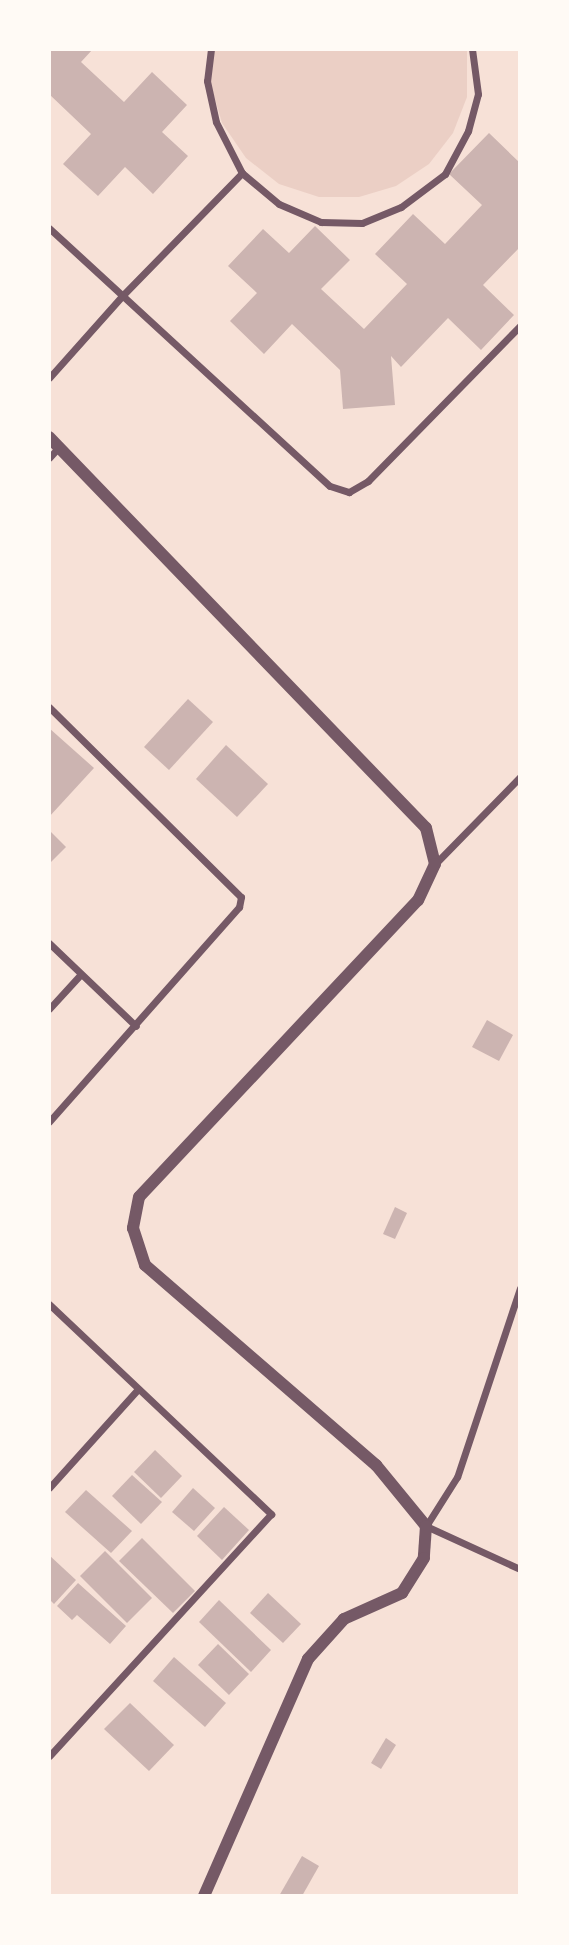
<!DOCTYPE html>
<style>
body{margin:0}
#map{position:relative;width:569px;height:1945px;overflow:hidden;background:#f7e1d7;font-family:Manrope,sans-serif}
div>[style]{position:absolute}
.green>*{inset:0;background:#ebcfc5}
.building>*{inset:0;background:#ccb4b1}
.minor>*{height:7px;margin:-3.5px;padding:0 3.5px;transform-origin:3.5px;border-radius:3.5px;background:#755966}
.tertiary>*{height:12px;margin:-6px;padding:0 6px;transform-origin:6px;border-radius:6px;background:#755966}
span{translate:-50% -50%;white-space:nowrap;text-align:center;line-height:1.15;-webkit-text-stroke:7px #fffaf5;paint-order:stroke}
.frame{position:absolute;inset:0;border:51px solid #fffaf5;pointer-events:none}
</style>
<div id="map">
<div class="green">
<div style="clip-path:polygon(212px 49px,467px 49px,467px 97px,453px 133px,429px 164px,396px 186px,359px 197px,319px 197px,279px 184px,246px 158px,222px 123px,210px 82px)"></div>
</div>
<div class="building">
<div style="clip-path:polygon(49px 49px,93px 49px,81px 62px,124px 102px,152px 72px,187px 105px,162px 132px,188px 156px,153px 194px,125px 167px,98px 196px,63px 164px,91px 134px,49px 94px)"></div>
<div style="clip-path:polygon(489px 133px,520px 163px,520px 247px,483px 285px,514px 315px,481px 350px,448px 318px,401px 367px,391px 356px,395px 405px,343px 409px,340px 370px,292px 324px,264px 354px,230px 321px,257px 293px,228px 266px,263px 229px,289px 253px,315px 226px,350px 260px,321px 289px,364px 329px,407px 284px,375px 254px,413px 214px,445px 244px,482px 205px,449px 174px)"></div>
<div style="clip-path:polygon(188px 699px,213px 722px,169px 770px,144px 747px)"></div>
<div style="clip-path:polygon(49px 728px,94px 768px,49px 817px)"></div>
<div style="clip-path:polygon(226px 745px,268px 784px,237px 817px,196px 779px)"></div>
<div style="clip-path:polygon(49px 830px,66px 847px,49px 864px)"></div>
<div style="clip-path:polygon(487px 1020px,513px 1035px,499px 1061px,472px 1047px)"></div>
<div style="clip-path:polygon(395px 1207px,407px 1213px,395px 1239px,383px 1234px)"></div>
<div style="clip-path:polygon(155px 1450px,182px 1476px,161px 1498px,134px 1472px)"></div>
<div style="clip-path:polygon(132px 1475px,162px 1502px,141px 1524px,112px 1496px)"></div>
<div style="clip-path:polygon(193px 1488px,215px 1508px,194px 1531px,172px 1512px)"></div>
<div style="clip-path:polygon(86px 1490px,132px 1531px,111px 1553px,65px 1512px)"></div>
<div style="clip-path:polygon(224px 1507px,249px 1530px,222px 1560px,197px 1536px)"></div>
<div style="clip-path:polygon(142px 1538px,195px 1591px,173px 1613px,119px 1561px)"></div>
<div style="clip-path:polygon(105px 1551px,152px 1598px,127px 1623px,80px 1576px)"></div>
<div style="clip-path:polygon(49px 1555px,76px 1580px,54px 1604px,49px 1599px)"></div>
<div style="clip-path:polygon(78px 1583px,126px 1626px,110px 1644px,77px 1615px,72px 1620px,57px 1606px)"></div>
<div style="clip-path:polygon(268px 1593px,301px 1624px,283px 1643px,250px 1613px)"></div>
<div style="clip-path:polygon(219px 1600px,271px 1650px,251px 1672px,199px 1622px)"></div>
<div style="clip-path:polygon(218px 1644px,249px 1674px,229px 1695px,198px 1665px)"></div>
<div style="clip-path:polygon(174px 1657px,226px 1703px,205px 1727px,153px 1681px)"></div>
<div style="clip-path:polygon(130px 1703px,174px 1745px,149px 1771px,104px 1729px)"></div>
<div style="clip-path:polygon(386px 1738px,396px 1745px,381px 1769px,371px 1763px)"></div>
<div style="clip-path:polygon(302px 1856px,319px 1866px,302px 1896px,279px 1896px)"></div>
</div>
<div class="minor">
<div style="left:211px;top:49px;width:32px;rotate:97deg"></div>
<div style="left:207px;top:81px;width:42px;rotate:77.6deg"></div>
<div style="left:216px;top:122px;width:57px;rotate:63deg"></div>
<div style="left:242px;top:173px;width:48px;rotate:40deg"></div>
<div style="left:279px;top:204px;width:46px;rotate:23.2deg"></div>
<div style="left:321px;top:222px;width:41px;rotate:1.4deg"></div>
<div style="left:362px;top:223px;width:42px;rotate:-22.3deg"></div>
<div style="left:401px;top:207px;width:55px;rotate:-36.9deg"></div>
<div style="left:445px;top:174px;width:49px;rotate:-61.9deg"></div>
<div style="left:468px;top:131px;width:38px;rotate:-75deg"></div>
<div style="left:478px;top:94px;width:45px;rotate:-97.6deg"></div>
<div style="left:49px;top:228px;width:381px;rotate:42.6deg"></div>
<div style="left:330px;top:486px;width:20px;rotate:18deg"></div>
<div style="left:349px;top:492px;width:22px;rotate:-30deg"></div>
<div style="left:368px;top:481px;width:217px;rotate:-45.6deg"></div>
<div style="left:49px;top:378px;width:110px;rotate:-48.3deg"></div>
<div style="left:122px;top:296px;width:172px;rotate:-45.7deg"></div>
<div style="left:49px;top:458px;width:15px;rotate:-48deg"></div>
<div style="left:49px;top:707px;width:270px;rotate:44.7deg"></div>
<div style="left:241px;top:897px;width:10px;rotate:101deg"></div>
<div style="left:239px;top:907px;width:287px;rotate:131.5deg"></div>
<div style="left:435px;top:864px;width:122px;rotate:-45.7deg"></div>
<div style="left:49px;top:943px;width:120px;rotate:43.7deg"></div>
<div style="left:49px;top:1009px;width:47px;rotate:-47.6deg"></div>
<div style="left:520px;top:1288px;width:199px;rotate:108.4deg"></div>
<div style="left:457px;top:1477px;width:58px;rotate:122.3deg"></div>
<div style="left:426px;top:1526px;width:103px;rotate:24.6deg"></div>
<div style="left:49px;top:1304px;width:306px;rotate:43.4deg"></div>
<div style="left:271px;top:1514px;width:328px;rotate:132.5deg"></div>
<div style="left:49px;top:1488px;width:133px;rotate:-48deg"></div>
</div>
<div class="tertiary">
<div style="left:49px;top:437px;width:543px;rotate:46.04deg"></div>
<div style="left:426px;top:828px;width:37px;rotate:76deg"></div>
<div style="left:435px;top:864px;width:40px;rotate:115deg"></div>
<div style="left:418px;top:900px;width:407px;rotate:133.2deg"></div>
<div style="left:139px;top:1197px;width:32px;rotate:101deg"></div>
<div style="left:133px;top:1228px;width:39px;rotate:72deg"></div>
<div style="left:145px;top:1265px;width:306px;rotate:40.9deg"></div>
<div style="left:376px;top:1465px;width:79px;rotate:50.7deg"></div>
<div style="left:426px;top:1526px;width:32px;rotate:94deg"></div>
<div style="left:424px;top:1558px;width:41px;rotate:122.2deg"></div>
<div style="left:402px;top:1593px;width:64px;rotate:155.9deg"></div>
<div style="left:344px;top:1619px;width:54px;rotate:132deg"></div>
<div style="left:308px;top:1659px;width:259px;rotate:113.7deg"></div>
</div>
<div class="frame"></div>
</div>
